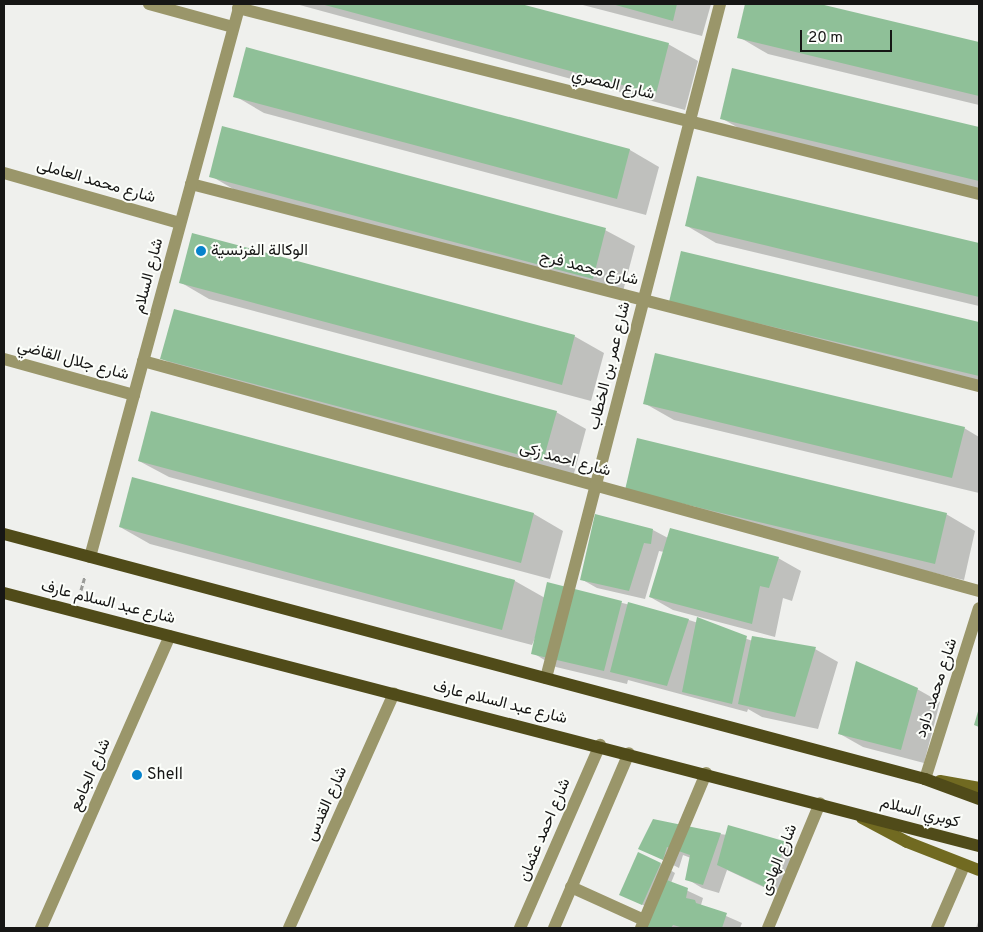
<!DOCTYPE html>
<meta charset="utf-8">
<style>
body{margin:0}
#map{position:relative;width:983px;height:932px;overflow:hidden;background:#eff0ed;font-family:Overpass,Vazirmatn,sans-serif}
div>[style]{position:absolute}
.shadow>*{inset:0;background:#0003}
.building>*{inset:0;background:#8fc098}
.path>*{height:3px;margin-top:-1.5px;transform-origin:0;background:repeating-linear-gradient(90deg,#9a9b98 0 5px,transparent 0 7.5px)}
.service>*{height:12px;margin:-6px;padding:0 6px;transform-origin:6px;border-radius:6px;background:#9a966a}
.minor>*{height:12px;margin:-6px;padding:0 6px;transform-origin:6px;border-radius:6px;background:#9a966a}
.secondary>*{height:12px;margin:-6px;padding:0 6px;transform-origin:6px;border-radius:6px;background:#716a21}
.primary>*{height:12px;margin:-6px;padding:0 6px;transform-origin:6px;border-radius:6px;background:#504b19}
.dots>*{width:14px;height:14px;translate:-50% -50%;box-sizing:border-box;border:2px solid #fcfefa;border-radius:50%}
span{translate:-50% -50%;white-space:nowrap;text-align:center;line-height:1.15;-webkit-text-stroke:4px #fcfefa;paint-order:stroke}
.street-label{font-size:16px;color:#161615}
.poi-label{font-size:16px;color:#161615}
.left{translate:0 -50%;text-align:left}
.frame{position:absolute;inset:0;border:5px solid #161615;pointer-events:none}
.scale{position:absolute;left:800px;top:30px;width:92px;height:22px;box-sizing:border-box;border:2px solid #161615;border-top:0;padding-left:6px;font-size:15px;line-height:18px;white-space:nowrap;color:#161615;-webkit-text-stroke:4px #fcfefa;paint-order:stroke}
</style>
<div id="map">
<div class="shadow">
<div style="clip-path:polygon(296px 4px,516px 4px,668px 44px,698px 61px,685px 110px)"></div>
<div style="clip-path:polygon(579px 4px,711px 4px,702px 36px)"></div>
<div style="clip-path:polygon(747px 4px,815px 4px,979px 43px,979px 105px,768px 54px,739px 37px)"></div>
<div style="clip-path:polygon(733px 70px,979px 128px,979px 190px,751px 135px,721px 118px)"></div>
<div style="clip-path:polygon(235px 96px,630px 150px,659px 167px,646px 215px,264px 113px)"></div>
<div style="clip-path:polygon(211px 176px,605px 230px,635px 246px,622px 295px,240px 193px)"></div>
<div style="clip-path:polygon(698px 177px,979px 244px,979px 306px,716px 243px,687px 226px)"></div>
<div style="clip-path:polygon(682px 253px,979px 324px,979px 385px,700px 318px)"></div>
<div style="clip-path:polygon(180px 282px,574px 336px,604px 353px,591px 401px,209px 299px)"></div>
<div style="clip-path:polygon(161px 358px,556px 412px,586px 429px,573px 477px,191px 375px)"></div>
<div style="clip-path:polygon(644px 403px,964px 428px,979px 437px,979px 493px,674px 420px)"></div>
<div style="clip-path:polygon(152px 412px,534px 514px,563px 531px,550px 579px,169px 477px,139px 461px)"></div>
<div style="clip-path:polygon(655px 506px,946px 514px,975px 531px,964px 580px)"></div>
<div style="clip-path:polygon(120px 527px,515px 581px,545px 598px,548px 584px,689px 620px,753px 641px,815px 649px,838px 662px,818px 729px,762px 717px,748px 709px,747px 712px,628px 680px,627px 684px,556px 667px,533px 653px,537px 633px,532px 645px,150px 544px)"></div>
<div style="clip-path:polygon(653px 530px,668px 538px,778px 558px,801px 571px,792px 601px,783px 598px,775px 637px,673px 610px,650px 597px,664px 552px,659px 551px,645px 599px,597px 588px,581px 579px)"></div>
<div style="clip-path:polygon(917px 689px,940px 702px,924px 763px,863px 747px,840px 734px)"></div>
<div style="clip-path:polygon(720px 834px,786px 843px,802px 852px,783px 896px,727px 870px,719px 893px,702px 888px,687px 879px,691px 858px,683px 855px,679px 868px,640px 848px)"></div>
<div style="clip-path:polygon(660px 864px,675px 873px,671px 883px,703px 898px,701px 905px,742px 923px,740px 928px,646px 928px,653px 910px,621px 894px)"></div>
<div style="clip-path:polygon(979px 919px,979px 928px,976px 928px)"></div>
</div>
<div class="building">
<div style="clip-path:polygon(321px 4px,521px 4px,669px 43px,656px 94px)"></div>
<div style="clip-path:polygon(612px 4px,677px 4px,673px 21px)"></div>
<div style="clip-path:polygon(745px 4px,820px 4px,979px 42px,979px 96px,737px 38px)"></div>
<div style="clip-path:polygon(246px 47px,630px 149px,617px 199px,233px 97px)"></div>
<div style="clip-path:polygon(732px 68px,979px 127px,979px 181px,720px 119px)"></div>
<div style="clip-path:polygon(222px 126px,606px 228px,593px 279px,209px 177px)"></div>
<div style="clip-path:polygon(697px 176px,979px 243px,979px 297px,685px 226px)"></div>
<div style="clip-path:polygon(192px 233px,575px 335px,562px 385px,179px 283px)"></div>
<div style="clip-path:polygon(681px 251px,979px 322px,979px 376px,669px 302px)"></div>
<div style="clip-path:polygon(174px 309px,557px 411px,543px 461px,160px 359px)"></div>
<div style="clip-path:polygon(655px 353px,965px 427px,952px 478px,643px 404px)"></div>
<div style="clip-path:polygon(151px 411px,534px 513px,521px 563px,138px 461px)"></div>
<div style="clip-path:polygon(637px 438px,947px 513px,935px 564px,625px 490px)"></div>
<div style="clip-path:polygon(132px 477px,515px 580px,502px 630px,119px 527px)"></div>
<div style="clip-path:polygon(595px 514px,653px 529px,651px 544px,644px 543px,629px 591px,580px 580px)"></div>
<div style="clip-path:polygon(670px 528px,779px 557px,769px 588px,760px 586px,752px 624px,649px 597px)"></div>
<div style="clip-path:polygon(547px 582px,622px 601px,604px 671px,531px 654px)"></div>
<div style="clip-path:polygon(628px 602px,689px 619px,667px 686px,610px 672px)"></div>
<div style="clip-path:polygon(697px 617px,747px 636px,732px 704px,682px 692px)"></div>
<div style="clip-path:polygon(752px 636px,816px 647px,795px 717px,738px 704px)"></div>
<div style="clip-path:polygon(856px 661px,918px 688px,901px 750px,838px 734px)"></div>
<div style="clip-path:polygon(979px 708px,979px 727px,974px 725px)"></div>
<div style="clip-path:polygon(653px 819px,721px 833px,703px 885px,685px 880px,690px 855px,667px 847px,663px 860px,638px 849px)"></div>
<div style="clip-path:polygon(728px 825px,787px 842px,767px 888px,717px 865px)"></div>
<div style="clip-path:polygon(638px 852px,661px 863px,642px 905px,619px 895px)"></div>
<div style="clip-path:polygon(664px 879px,688px 888px,686px 898px,695px 900px,696px 903px,727px 913px,722px 928px,684px 928px,673px 925px,671px 928px,644px 928px)"></div>
</div>
<div class="path">
<div style="left:81px;top:590px;width:15px;rotate:-74deg"></div>
</div>
<div class="service">
<div style="left:571px;top:887px;width:80px;rotate:24.3deg"></div>
<div style="left:554px;top:928px;width:190px;rotate:-66.8deg"></div>
<div style="left:641px;top:928px;width:168px;rotate:-67.2deg"></div>
</div>
<div class="minor">
<div style="left:149px;top:4px;width:87px;rotate:15.3deg"></div>
<div style="left:238px;top:8px;width:764px;rotate:14.09deg"></div>
<div style="left:4px;top:173px;width:183px;rotate:15.9deg"></div>
<div style="left:191px;top:184px;width:813px;rotate:14.38deg"></div>
<div style="left:4px;top:359px;width:135px;rotate:15.5deg"></div>
<div style="left:143px;top:361px;width:867px;rotate:15.38deg"></div>
<div style="left:90px;top:557px;width:573px;rotate:-74.82deg"></div>
<div style="left:546px;top:678px;width:696px;rotate:-75.52deg"></div>
<div style="left:925px;top:779px;width:179px;rotate:-72.5deg"></div>
<div style="left:41px;top:928px;width:319px;rotate:-66.2deg"></div>
<div style="left:289px;top:928px;width:257px;rotate:-65.9deg"></div>
<div style="left:520px;top:928px;width:200px;rotate:-66.4deg"></div>
<div style="left:768px;top:928px;width:135px;rotate:-67.4deg"></div>
<div style="left:937px;top:928px;width:68px;rotate:-66.5deg"></div>
</div>
<div class="secondary">
<div style="left:940px;top:781px;width:40px;rotate:10deg"></div>
<div style="left:862px;top:818px;width:51px;rotate:28.1deg"></div>
<div style="left:907px;top:842px;width:77px;rotate:21.3deg"></div>
</div>
<div class="primary">
<div style="left:4px;top:534px;width:953px;rotate:14.9deg"></div>
<div style="left:925px;top:779px;width:58px;rotate:20.3deg"></div>
<div style="left:4px;top:593px;width:1007px;rotate:14.55deg"></div>
</div>
<div class="dots">
<div style="left:201px;top:251px;background:#0783cc"></div>
<div style="left:137px;top:775px;background:#0783cc"></div>
</div>
<div class="street-label">
<span style="left:613px;top:85px;rotate:14deg">شارع المصري</span>
<span style="left:96px;top:182px;rotate:16deg">شارع محمد العاملى</span>
<span style="left:589px;top:269px;rotate:14deg">شارع محمد فرج</span>
<span style="left:149px;top:276px;rotate:-75deg">شارع السلام</span>
<span style="left:73px;top:361px;rotate:15deg">شارع جلال القاضي</span>
<span style="left:610px;top:366px;rotate:-76deg">شارع عمر بن الخطاب</span>
<span style="left:565px;top:460px;rotate:15deg">شارع احمد زكى</span>
<span style="left:108px;top:603px;rotate:14deg">شارع عبد السلام عارف</span>
<span style="left:937px;top:688px;rotate:-72deg">شارع محمد داود</span>
<span style="left:500px;top:703px;rotate:14deg">شارع عبد السلام عارف</span>
<span style="left:91px;top:775px;rotate:-66deg">شارع الجامع</span>
<span style="left:327px;top:804px;rotate:-66deg">شارع القدس</span>
<span style="left:920px;top:813px;rotate:15deg">كوبري السلام</span>
<span style="left:545px;top:830px;rotate:-67deg">شارع احمد عثمان</span>
<span style="left:779px;top:860px;rotate:-68deg">شارع الهادى</span>
</div>
<div class="poi-label">
<span class="left" style="left:211px;top:251px">الوكالة الفرنسية</span>
<span class="left" style="left:147px;top:775px">Shell</span>
</div>
<div class="frame"></div>
<div class="scale">20 m</div>
</div>
